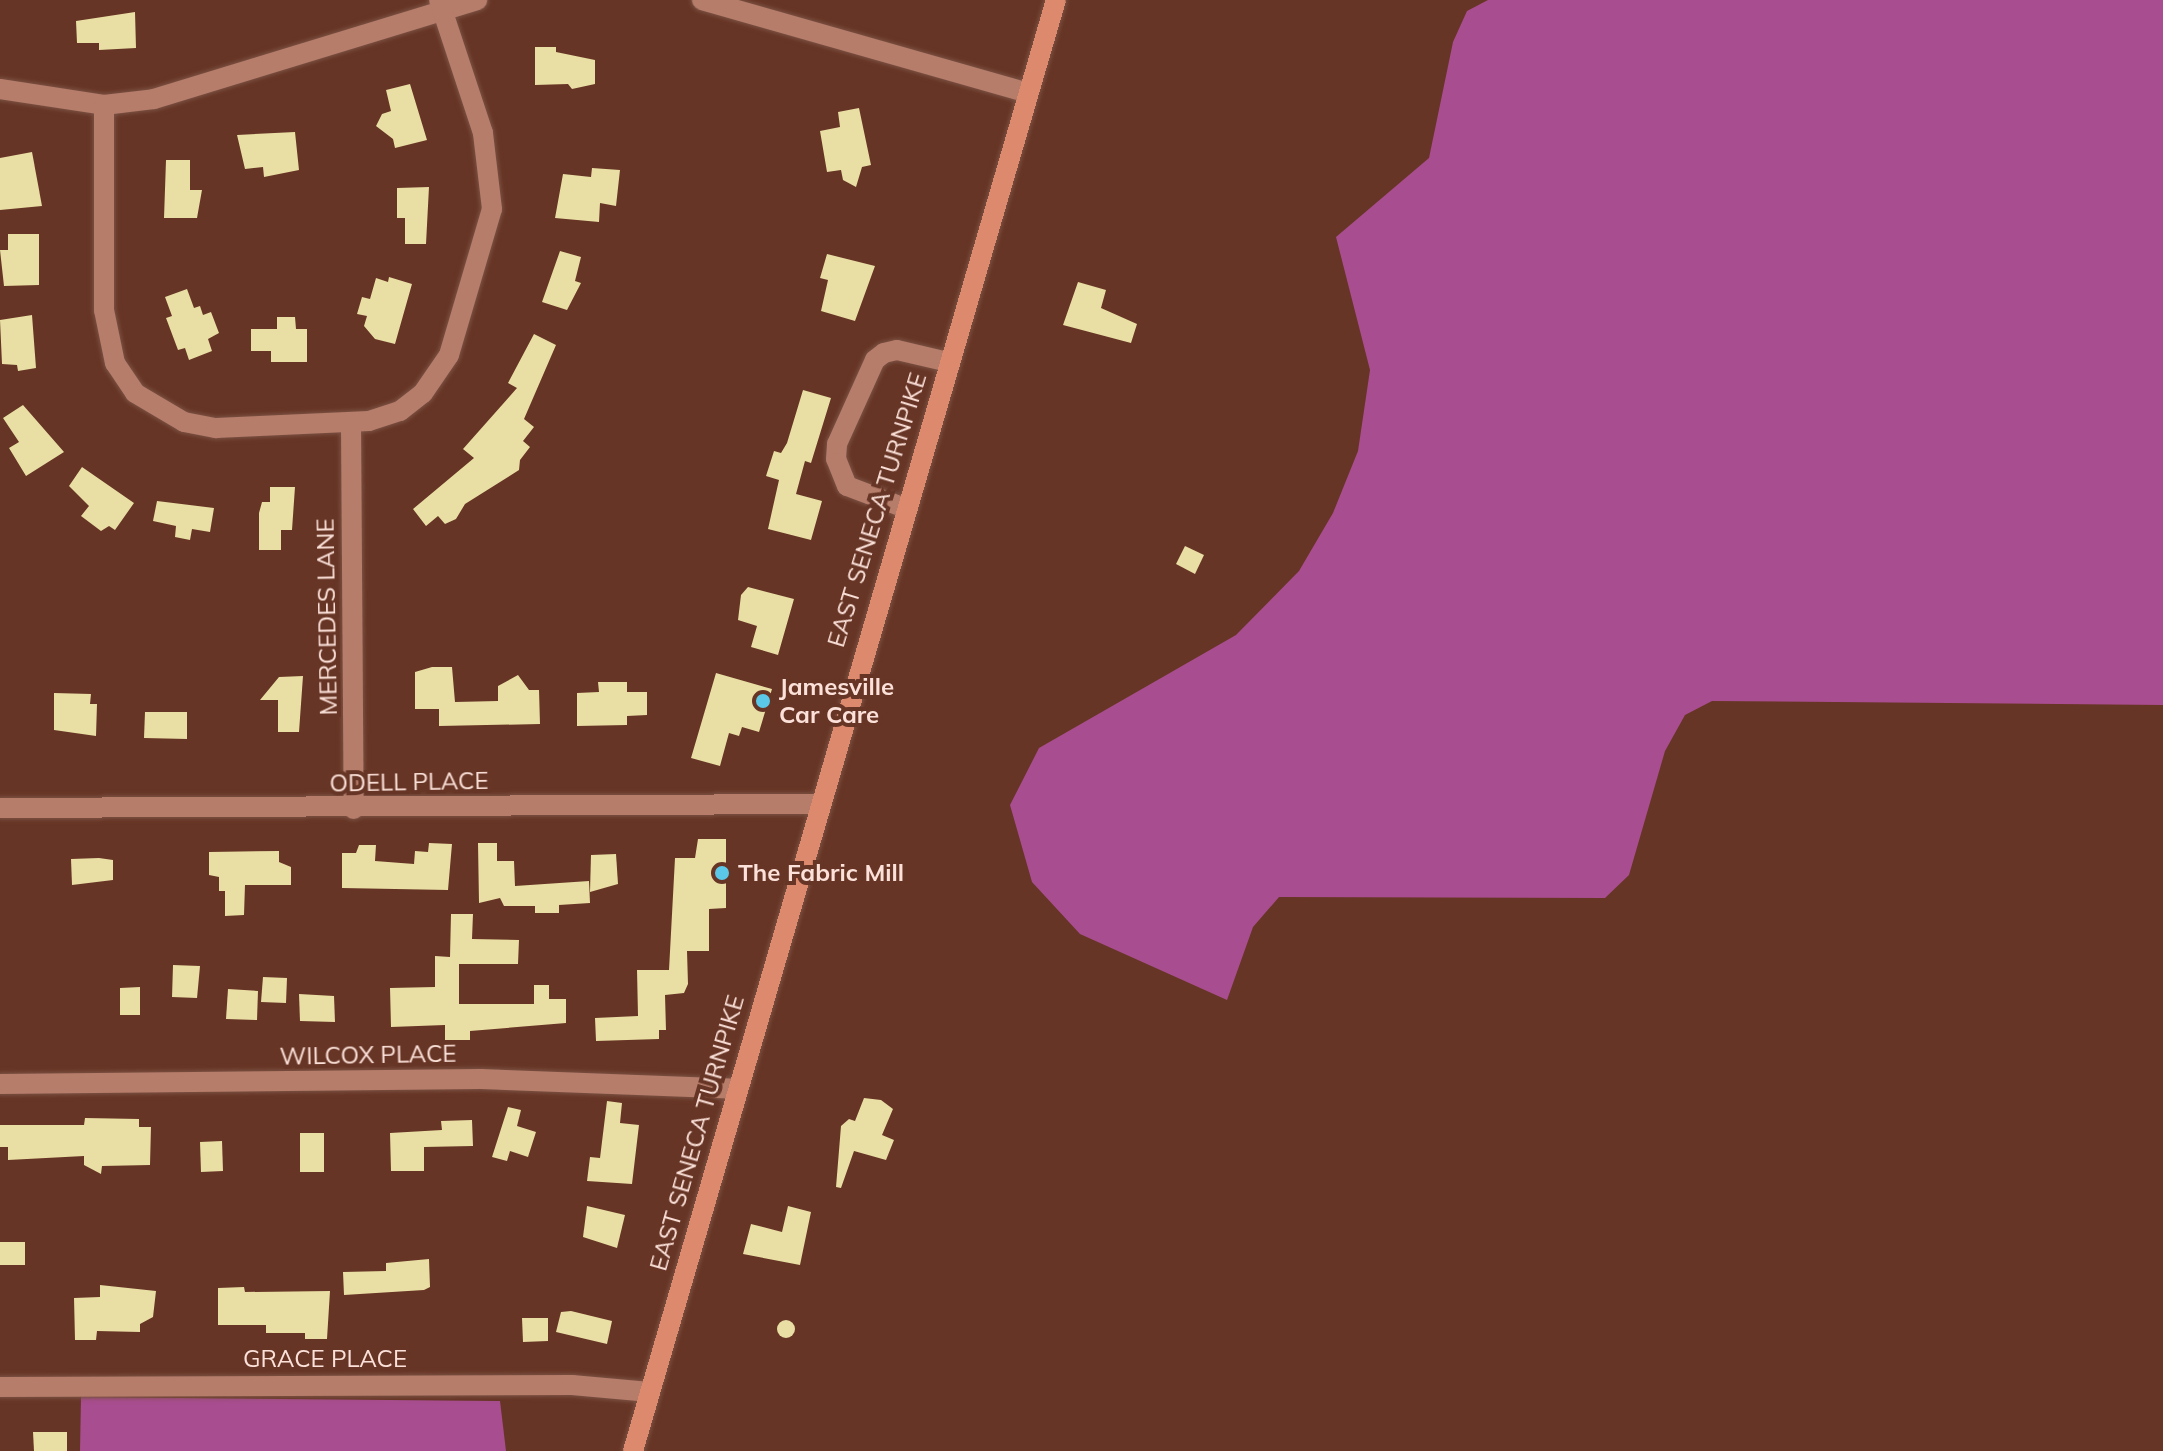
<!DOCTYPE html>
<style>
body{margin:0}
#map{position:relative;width:2163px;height:1451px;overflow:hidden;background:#673525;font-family:Mulish,sans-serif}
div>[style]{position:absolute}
.forest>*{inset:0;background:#a84d8f}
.building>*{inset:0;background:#e9dea4}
.round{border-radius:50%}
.roads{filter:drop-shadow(0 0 2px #7b5244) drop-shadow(0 0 2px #7b5244)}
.minor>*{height:20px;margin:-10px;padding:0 10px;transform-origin:10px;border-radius:10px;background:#b67d6b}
.major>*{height:20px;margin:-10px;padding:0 10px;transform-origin:10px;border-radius:10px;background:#dc896e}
.dots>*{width:22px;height:22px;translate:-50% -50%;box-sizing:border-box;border:4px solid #673525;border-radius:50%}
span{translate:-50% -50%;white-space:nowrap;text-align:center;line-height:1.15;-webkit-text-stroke:8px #673525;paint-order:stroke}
.street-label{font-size:24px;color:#fbe1d9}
.poi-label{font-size:24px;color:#fbe1d9;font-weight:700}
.left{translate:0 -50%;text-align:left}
</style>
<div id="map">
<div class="forest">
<div style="clip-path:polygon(1488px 0,2163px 0,2163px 705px,1712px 701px,1685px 715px,1665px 751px,1629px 875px,1605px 898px,1279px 897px,1253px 927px,1227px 1000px,1080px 934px,1032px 882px,1010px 805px,1039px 748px,1236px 635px,1299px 571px,1333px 513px,1358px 451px,1370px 370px,1336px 237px,1429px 158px,1453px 42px,1467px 11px)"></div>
<div style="clip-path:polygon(81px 1397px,500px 1401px,506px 1451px,80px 1451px)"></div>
</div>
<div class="building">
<div style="clip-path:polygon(135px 12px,136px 48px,99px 50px,99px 43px,77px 43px,76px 21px)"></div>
<div style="clip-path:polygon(535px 47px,556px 47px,556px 52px,595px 60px,595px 84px,572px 89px,568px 84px,535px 85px)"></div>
<div style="clip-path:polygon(410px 84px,427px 140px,395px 148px,393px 139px,376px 126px,382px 114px,391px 111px,386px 90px)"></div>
<div style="clip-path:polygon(859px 108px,871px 165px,862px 167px,856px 187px,843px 180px,841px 170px,827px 172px,820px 131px,840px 127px,838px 112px)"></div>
<div style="clip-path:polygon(295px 132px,299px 170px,264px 177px,263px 167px,245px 169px,237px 135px)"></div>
<div style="clip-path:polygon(32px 152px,42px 206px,0 210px,0 158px)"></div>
<div style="clip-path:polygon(166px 160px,190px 160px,190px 190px,202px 190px,197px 218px,164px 218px)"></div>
<div style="clip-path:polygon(592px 168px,620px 170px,616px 206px,600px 203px,599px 222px,555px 218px,563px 174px,591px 177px)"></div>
<div style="clip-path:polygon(429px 187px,426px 244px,405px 244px,405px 218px,397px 218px,397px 188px)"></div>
<div style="clip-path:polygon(8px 234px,39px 234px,39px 285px,4px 286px,0 250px,8px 250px)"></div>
<div style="clip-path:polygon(560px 251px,581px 257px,575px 281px,581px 283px,567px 310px,542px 302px)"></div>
<div style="clip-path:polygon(827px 254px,875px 266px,855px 321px,821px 311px,828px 280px,820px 278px)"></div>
<div style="clip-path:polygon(389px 277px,412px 284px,395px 344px,375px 339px,364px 326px,367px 316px,357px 314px,362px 297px,370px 299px,376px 278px,388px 282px)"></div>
<div style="clip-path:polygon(1078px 282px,1106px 290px,1101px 308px,1137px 324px,1131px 343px,1063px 325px)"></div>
<div style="clip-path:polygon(187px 289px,194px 308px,200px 306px,203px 315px,211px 312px,219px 333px,208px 339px,212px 351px,189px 360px,185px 348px,178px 350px,166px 318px,172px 316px,165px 297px)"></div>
<div style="clip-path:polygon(32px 315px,36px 368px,18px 371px,17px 365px,2px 364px,0 320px)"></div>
<div style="clip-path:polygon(277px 317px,295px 317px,296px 329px,307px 329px,307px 362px,271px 362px,271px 351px,251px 351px,251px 329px,277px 329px)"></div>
<div style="clip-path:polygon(534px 334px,556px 345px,524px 419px,534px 427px,523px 441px,530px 447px,520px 460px,519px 470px,465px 504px,456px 519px,445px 524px,438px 516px,426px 526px,413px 509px,474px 458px,463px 449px,517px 388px,508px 383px)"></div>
<div style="clip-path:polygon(803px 390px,831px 398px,811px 463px,805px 461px,796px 494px,822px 501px,811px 540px,768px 529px,779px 480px,766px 476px,774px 451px,781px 453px,787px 443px)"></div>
<div style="clip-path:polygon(23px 405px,64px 452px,26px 476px,9px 448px,19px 442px,3px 418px)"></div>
<div style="clip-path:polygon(82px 467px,134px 503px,115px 530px,109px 526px,101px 531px,81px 516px,89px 506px,69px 486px)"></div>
<div style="clip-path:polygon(270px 487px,295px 487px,292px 530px,281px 530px,281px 550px,259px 550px,259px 513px,262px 502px,270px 502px)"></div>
<div style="clip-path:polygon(157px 501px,214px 508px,210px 532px,192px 529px,190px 540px,175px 537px,176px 526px,153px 521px)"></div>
<div style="clip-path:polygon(1185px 546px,1204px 555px,1195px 574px,1176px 564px)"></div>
<div style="clip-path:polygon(748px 587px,794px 599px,778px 655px,751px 647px,757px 626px,738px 620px,741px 595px)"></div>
<div style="clip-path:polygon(432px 667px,452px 667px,455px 702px,498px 701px,498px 686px,518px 675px,529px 690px,539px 690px,540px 724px,439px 726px,439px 709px,415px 709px,415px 672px)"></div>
<div style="clip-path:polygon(716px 673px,772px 689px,759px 732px,742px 727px,739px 736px,729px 733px,720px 766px,691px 758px)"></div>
<div style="clip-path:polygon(303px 676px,299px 732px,278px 732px,278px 700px,260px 700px,279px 677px)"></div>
<div style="clip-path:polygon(598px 682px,627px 682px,627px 692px,647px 692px,647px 715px,627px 716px,627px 725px,577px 726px,577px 693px,599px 692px)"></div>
<div style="clip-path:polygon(54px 693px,91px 694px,90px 704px,97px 704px,96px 736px,54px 730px)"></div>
<div style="clip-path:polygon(145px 712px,187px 712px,187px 739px,144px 738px)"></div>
<div style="clip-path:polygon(698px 839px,726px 839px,726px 908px,709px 909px,709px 951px,687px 951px,688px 984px,684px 993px,665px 995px,666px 1030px,659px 1030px,659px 1039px,596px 1041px,595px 1018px,638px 1016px,637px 970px,669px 970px,675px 858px,695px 858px)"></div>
<div style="clip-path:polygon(429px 843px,452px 844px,448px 890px,342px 888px,342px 853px,356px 853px,359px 845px,376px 845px,375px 861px,414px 864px,415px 851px,428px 852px)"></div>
<div style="clip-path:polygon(478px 843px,497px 843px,497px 861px,514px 861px,515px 886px,589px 881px,590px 903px,559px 905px,559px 913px,535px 913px,535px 906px,504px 906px,500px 898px,479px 903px)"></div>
<div style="clip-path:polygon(279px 851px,279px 862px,291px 867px,291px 885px,245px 885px,244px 915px,225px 916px,225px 891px,219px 891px,219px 877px,209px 875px,209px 852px)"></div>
<div style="clip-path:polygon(616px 854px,618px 884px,590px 892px,591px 855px)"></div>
<div style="clip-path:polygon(99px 858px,113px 860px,113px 880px,72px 885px,71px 859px)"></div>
<div style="clip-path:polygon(451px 914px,473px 914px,472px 939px,519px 940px,518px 964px,459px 964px,459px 1004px,534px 1004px,534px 985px,549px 985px,549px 999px,566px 999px,566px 1023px,470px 1031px,470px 1040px,445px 1040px,445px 1025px,391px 1027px,390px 988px,435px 987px,435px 956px,450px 957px)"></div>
<div style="clip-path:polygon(173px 965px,200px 966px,197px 998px,172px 997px)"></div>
<div style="clip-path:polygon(263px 977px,287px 978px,286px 1003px,261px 1002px)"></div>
<div style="clip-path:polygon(140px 987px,140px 1015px,120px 1015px,120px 988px)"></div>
<div style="clip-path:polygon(228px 989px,258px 991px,257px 1020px,226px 1019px)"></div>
<div style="clip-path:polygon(299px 994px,334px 996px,335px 1022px,300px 1021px)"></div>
<div style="clip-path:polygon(864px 1098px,881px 1100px,893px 1109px,882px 1135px,894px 1140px,886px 1160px,854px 1151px,841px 1188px,836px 1187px,841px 1126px,849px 1119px,855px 1121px)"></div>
<div style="clip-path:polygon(607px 1101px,622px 1103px,620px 1123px,639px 1125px,632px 1184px,587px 1181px,590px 1157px,600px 1158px)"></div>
<div style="clip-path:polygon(508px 1107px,521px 1110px,517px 1126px,536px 1132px,528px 1157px,510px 1151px,507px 1161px,492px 1157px)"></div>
<div style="clip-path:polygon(85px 1118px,139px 1119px,139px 1127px,151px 1127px,150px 1165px,102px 1166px,101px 1174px,84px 1165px,84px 1156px,8px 1160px,8px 1147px,0 1147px,0 1125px,84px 1125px)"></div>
<div style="clip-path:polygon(472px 1120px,473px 1146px,424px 1147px,424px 1171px,391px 1171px,390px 1133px,442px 1130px,441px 1121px)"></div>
<div style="clip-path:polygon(300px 1133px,324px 1133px,324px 1172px,300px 1172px)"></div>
<div style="clip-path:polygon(222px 1141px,223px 1171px,201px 1172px,200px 1142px)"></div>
<div style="clip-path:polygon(587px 1206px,625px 1215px,617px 1248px,583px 1237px)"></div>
<div style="clip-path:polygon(788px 1206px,811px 1212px,800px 1265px,743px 1254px,751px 1224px,782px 1232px)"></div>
<div style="clip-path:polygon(0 1242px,25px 1242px,25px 1265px,0 1265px)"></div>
<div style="clip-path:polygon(429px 1259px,430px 1287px,424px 1290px,344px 1295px,343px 1272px,386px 1271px,386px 1263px)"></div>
<div style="clip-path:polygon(100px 1285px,156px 1291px,153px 1317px,140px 1324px,140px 1332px,97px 1331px,96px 1340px,75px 1340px,74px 1298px,100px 1297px)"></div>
<div style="clip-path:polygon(244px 1287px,245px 1292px,330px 1291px,327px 1339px,305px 1339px,305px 1333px,266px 1333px,266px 1325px,218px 1325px,218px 1288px)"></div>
<div style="clip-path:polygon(571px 1311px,612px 1321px,607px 1344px,556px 1332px,561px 1312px)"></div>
<div style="clip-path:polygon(522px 1318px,548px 1318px,548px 1341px,523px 1342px)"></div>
<div class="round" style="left:777px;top:1320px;width:18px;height:18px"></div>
<div style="clip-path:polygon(33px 1432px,67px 1432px,67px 1451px,34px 1451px)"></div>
</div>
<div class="roads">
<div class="minor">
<div style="left:702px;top:0;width:339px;rotate:15.9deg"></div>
<div style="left:0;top:89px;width:105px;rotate:8.7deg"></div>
<div style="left:104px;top:105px;width:50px;rotate:-6.8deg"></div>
<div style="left:154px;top:99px;width:338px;rotate:-17deg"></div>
<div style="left:104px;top:105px;width:205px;rotate:90deg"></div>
<div style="left:104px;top:310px;width:54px;rotate:78.3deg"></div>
<div style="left:115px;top:363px;width:36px;rotate:56deg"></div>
<div style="left:135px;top:393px;width:57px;rotate:30.6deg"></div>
<div style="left:184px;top:422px;width:33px;rotate:11deg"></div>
<div style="left:216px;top:428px;width:153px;rotate:-2.6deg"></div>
<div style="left:369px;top:421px;width:33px;rotate:-18deg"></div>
<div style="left:400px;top:411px;width:29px;rotate:-38deg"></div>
<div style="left:423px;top:393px;width:46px;rotate:-55.6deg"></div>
<div style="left:449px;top:355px;width:152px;rotate:-73.6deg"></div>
<div style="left:492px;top:209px;width:77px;rotate:-96.8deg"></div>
<div style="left:483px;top:133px;width:140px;rotate:-108.3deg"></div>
<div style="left:351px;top:424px;width:385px;rotate:89.6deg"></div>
<div style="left:905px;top:508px;width:62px;rotate:-159.2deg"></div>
<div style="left:847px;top:486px;width:29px;rotate:-112deg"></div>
<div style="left:836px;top:459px;width:15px;rotate:-86deg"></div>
<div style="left:837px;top:444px;width:92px;rotate:-65.7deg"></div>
<div style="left:875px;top:360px;width:11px;rotate:-38deg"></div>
<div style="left:884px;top:353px;width:13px;rotate:-13deg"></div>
<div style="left:897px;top:350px;width:52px;rotate:13.2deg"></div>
<div style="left:0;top:808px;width:819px;rotate:-0.28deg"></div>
<div style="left:0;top:1084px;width:481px;rotate:-0.6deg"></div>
<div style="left:481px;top:1079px;width:255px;rotate:2.2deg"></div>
<div style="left:0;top:1387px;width:572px;rotate:-0.2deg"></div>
<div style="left:572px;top:1385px;width:78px;rotate:5.1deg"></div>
</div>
<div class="major">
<div style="left:633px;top:1451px;width:1511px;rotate:-73.75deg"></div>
</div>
</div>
<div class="dots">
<div style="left:763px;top:701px;background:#5ac8e6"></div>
<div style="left:722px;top:873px;background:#5ac8e6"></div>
</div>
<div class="street-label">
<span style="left:877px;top:510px;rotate:-73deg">EAST SENECA TURNPIKE</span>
<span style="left:327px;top:617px;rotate:-91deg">MERCEDES LANE</span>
<span style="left:409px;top:782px;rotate:-1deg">ODELL PLACE</span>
<span style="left:368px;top:1055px;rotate:-1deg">WILCOX PLACE</span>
<span style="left:697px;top:1133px;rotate:-74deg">EAST SENECA TURNPIKE</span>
<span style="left:325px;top:1359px">GRACE PLACE</span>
</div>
<div class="poi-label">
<span class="left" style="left:779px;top:701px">Jamesville<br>Car Care</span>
<span class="left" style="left:738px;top:873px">The Fabric Mill</span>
</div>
</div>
